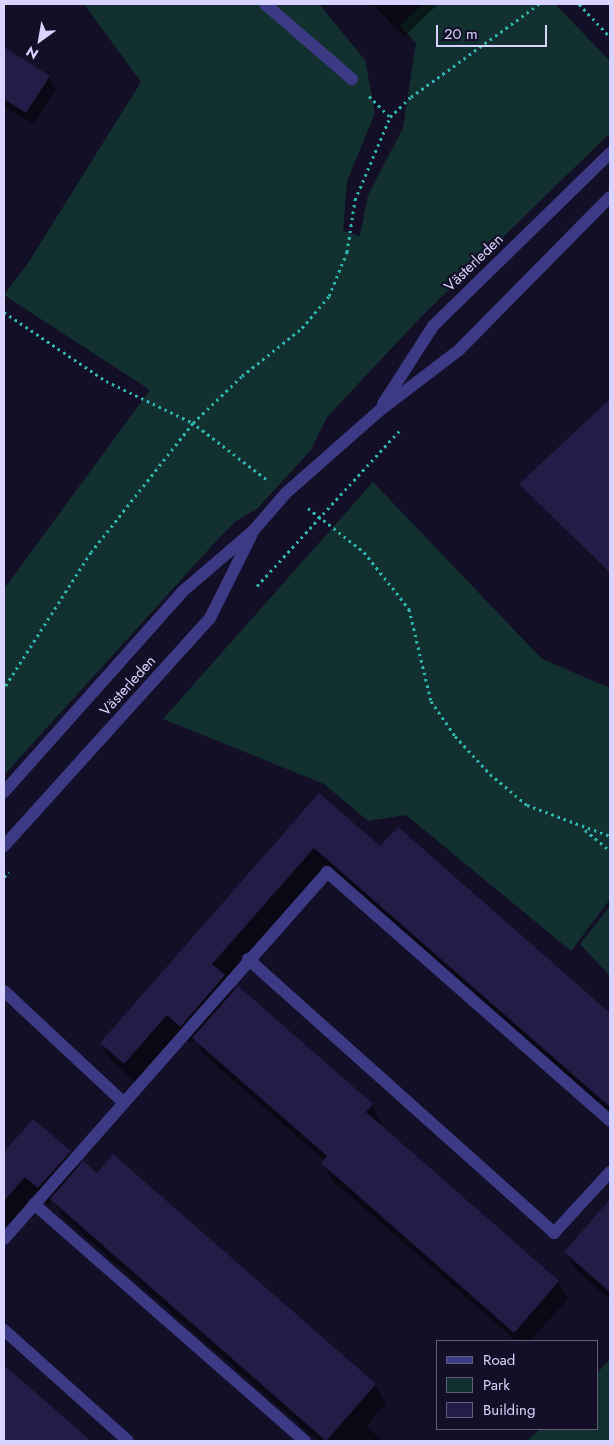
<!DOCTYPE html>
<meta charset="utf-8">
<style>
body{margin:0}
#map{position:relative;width:614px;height:1445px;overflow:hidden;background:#130f26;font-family:Jost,sans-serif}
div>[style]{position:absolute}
.green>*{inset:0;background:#12302f}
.shadow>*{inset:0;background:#0007}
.building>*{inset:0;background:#241b47}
.path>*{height:3px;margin-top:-1.5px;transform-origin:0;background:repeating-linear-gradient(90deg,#2fb8b0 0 2.5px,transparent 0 6.5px)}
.service>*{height:12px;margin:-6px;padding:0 6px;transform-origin:6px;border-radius:6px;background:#3d3a85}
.minor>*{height:12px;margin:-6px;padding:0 6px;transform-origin:6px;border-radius:6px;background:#3d3a85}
.tertiary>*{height:12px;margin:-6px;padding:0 6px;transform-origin:6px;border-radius:6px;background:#3d3a85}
span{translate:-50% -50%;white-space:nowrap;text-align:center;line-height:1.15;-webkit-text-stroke:4.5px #130f26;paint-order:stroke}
.street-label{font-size:15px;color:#d9d4ff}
.frame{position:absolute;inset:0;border:5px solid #d9d4ff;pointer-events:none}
.legend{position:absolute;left:436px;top:1340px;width:162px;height:90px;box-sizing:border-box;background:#130f26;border:1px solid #625e7d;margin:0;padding:6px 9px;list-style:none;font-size:15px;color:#d9d4ff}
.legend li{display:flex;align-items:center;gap:10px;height:25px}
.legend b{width:25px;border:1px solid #625e7d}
.north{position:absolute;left:15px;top:15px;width:50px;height:50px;-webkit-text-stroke:4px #130f26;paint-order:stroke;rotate:212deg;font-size:14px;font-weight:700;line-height:20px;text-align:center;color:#d9d4ff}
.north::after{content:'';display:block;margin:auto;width:18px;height:22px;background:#d9d4ff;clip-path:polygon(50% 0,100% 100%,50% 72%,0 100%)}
.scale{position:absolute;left:436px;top:25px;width:111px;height:22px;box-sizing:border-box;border:2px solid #d9d4ff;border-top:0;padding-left:6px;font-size:15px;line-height:18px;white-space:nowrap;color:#d9d4ff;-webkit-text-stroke:4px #130f26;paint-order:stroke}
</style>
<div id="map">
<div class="green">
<div style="clip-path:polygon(84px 4px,319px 4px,365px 60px,375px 113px,347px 181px,343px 231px,360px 236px,368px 195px,403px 128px,416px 43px,400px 26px,423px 4px,555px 4px,610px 61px,610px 133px,421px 317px,327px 417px,311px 450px,257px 509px,236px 521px,219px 538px,4px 775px,4px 589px,150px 390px,4px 295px,28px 263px,141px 82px)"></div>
<div style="clip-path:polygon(373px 482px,542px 659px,610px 688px,610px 899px,571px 951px,406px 815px,368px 821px,324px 784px,163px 719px)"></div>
<div style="clip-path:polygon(610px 906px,610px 976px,580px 944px)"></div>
<div style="clip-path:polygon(610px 1359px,610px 1441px,527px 1441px,540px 1429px,598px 1429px,598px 1372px)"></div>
</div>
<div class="shadow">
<div style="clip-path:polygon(372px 4px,438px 4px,404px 37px)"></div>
<div style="clip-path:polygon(4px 48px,49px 77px,56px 89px,33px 125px,4px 106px)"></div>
<div style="clip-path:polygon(610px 400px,610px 574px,521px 485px)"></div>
<div style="clip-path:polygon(319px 795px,381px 848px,398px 829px,610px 1015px,610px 1115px,325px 865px,226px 978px,234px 992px,372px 1105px,381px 1122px,379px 1125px,558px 1282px,568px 1299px,530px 1341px,516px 1341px,332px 1180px,323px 1163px,325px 1161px,203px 1054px,195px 1040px,191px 1044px,178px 1033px,135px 1082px,112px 1061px,101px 1043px)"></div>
<div style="clip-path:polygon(34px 1120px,70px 1152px,79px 1168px,375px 1385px,386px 1404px,366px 1426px,383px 1441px,318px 1441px,63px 1217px,53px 1200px,49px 1205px,36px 1194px,4px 1231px,4px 1154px)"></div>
<div style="clip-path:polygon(610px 1201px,610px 1300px,576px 1270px,565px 1252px)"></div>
<div style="clip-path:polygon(4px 1367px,85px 1438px,87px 1441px,4px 1441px)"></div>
</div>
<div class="building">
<div style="clip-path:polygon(4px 47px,50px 76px,26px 113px,4px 99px)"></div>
<div style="clip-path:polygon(610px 399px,610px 573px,519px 484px)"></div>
<div style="clip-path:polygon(319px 793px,380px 846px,398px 827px,610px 1013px,610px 1107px,314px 848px,212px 964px,225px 975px,180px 1027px,167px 1015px,124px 1064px,100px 1043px)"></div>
<div style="clip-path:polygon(238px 986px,373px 1104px,366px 1112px,559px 1281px,514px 1333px,321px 1163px,327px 1156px,192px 1038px)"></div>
<div style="clip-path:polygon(33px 1119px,71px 1151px,38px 1188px,25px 1177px,4px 1201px,4px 1152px)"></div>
<div style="clip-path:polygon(113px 1154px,376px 1384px,326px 1441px,50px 1199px,83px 1161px,97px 1173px)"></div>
<div style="clip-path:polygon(610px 1199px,610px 1292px,564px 1252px)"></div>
<div style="clip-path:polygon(4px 1365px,91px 1441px,4px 1441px)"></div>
</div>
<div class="path">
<div style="left:579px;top:4px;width:45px;rotate:46.8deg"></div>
<div style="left:369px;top:96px;width:30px;rotate:45deg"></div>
<div style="left:4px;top:312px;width:123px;rotate:34.1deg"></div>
<div style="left:106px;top:381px;width:97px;rotate:25.8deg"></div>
<div style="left:193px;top:423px;width:164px;rotate:128.3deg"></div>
<div style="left:91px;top:552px;width:161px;rotate:122.6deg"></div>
<div style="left:266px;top:479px;width:92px;rotate:-142.5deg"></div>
<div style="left:193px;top:423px;width:68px;rotate:-43.8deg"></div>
<div style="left:242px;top:376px;width:77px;rotate:-38.7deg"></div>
<div style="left:302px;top:328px;width:42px;rotate:-49.8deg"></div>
<div style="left:329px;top:296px;width:48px;rotate:-67.8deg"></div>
<div style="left:347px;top:252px;width:53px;rotate:-81.3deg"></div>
<div style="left:355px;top:200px;width:90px;rotate:-67.1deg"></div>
<div style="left:390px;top:117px;width:29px;rotate:-44deg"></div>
<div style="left:411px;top:97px;width:158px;rotate:-36deg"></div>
<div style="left:308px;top:508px;width:71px;rotate:38.2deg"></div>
<div style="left:364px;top:552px;width:73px;rotate:51.7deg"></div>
<div style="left:409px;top:609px;width:95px;rotate:76.6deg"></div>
<div style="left:431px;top:701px;width:42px;rotate:55.6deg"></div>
<div style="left:455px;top:736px;width:52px;rotate:47.4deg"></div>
<div style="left:490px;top:774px;width:48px;rotate:40deg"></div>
<div style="left:527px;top:805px;width:89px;rotate:20.5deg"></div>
<div style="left:257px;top:586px;width:212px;rotate:-47.5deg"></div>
<div style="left:585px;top:830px;width:33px;rotate:40deg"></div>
<div style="left:4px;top:877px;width:7px;rotate:-45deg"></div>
</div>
<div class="service">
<div style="left:4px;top:991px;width:163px;rotate:43deg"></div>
</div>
<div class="minor">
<div style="left:265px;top:4px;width:115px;rotate:40.8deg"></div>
<div style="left:248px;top:959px;width:411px;rotate:41.8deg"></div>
<div style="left:554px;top:1233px;width:83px;rotate:-47.4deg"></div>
<div style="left:34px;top:1204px;width:360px;rotate:41.2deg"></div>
<div style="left:4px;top:1239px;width:489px;rotate:-48.6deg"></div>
<div style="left:327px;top:872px;width:377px;rotate:41.3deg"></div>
<div style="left:4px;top:1330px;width:166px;rotate:41.8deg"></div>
</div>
<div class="tertiary">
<div style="left:383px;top:404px;width:93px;rotate:-57.3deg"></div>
<div style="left:433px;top:326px;width:248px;rotate:-44.3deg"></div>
<div style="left:4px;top:792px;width:268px;rotate:-48.3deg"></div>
<div style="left:182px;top:592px;width:94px;rotate:-40.7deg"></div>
<div style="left:253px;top:531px;width:50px;rotate:-49deg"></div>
<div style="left:286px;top:493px;width:124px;rotate:-41.4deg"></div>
<div style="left:379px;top:411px;width:101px;rotate:-37.3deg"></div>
<div style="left:459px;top:350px;width:215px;rotate:-45.4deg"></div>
<div style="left:4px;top:846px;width:307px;rotate:-47.9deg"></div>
<div style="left:210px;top:618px;width:92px;rotate:-63.4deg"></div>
</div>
<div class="street-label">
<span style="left:474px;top:263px;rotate:-44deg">Västerleden</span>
<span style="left:128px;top:686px;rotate:-48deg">Västerleden</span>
</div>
<div class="frame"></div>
<ul class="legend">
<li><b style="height:6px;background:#3d3a85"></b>Road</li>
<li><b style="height:14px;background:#12302f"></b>Park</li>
<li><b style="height:14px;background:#241b47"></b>Building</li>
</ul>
<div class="north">N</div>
<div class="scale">20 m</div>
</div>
